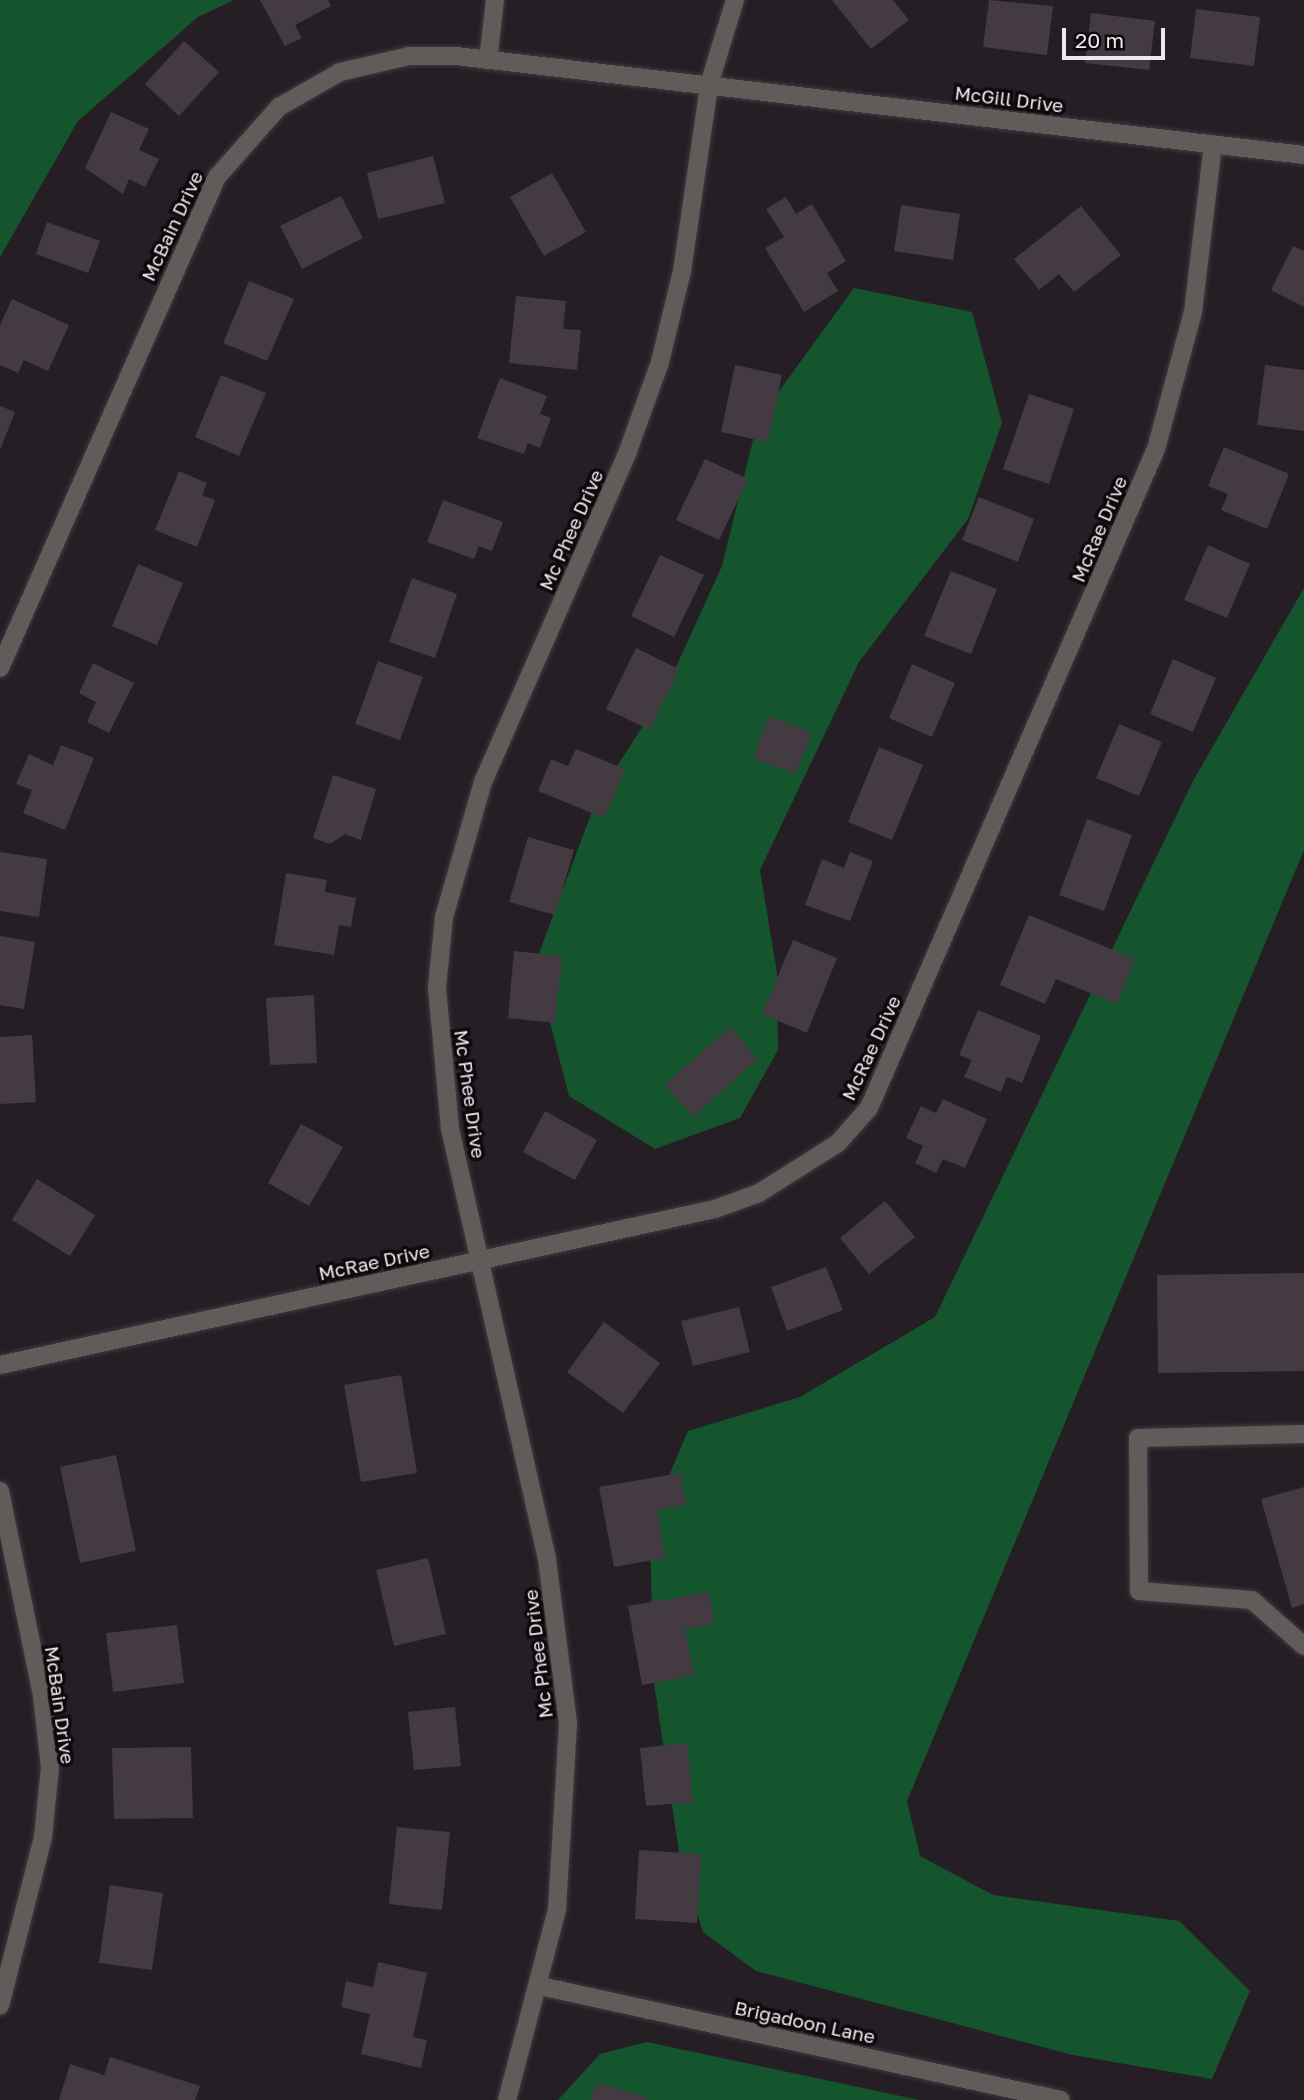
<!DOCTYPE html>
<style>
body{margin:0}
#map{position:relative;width:1304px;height:2100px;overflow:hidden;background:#261e25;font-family:"Golos Text",sans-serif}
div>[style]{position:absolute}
.forest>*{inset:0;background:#15552e}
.building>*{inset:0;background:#433a42}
.roads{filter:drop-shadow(0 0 2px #423a41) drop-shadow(0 0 2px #423a41)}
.service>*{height:18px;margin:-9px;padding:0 9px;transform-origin:9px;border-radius:9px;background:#615b59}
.minor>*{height:18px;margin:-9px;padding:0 9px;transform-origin:9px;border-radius:9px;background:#615b59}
.tertiary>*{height:18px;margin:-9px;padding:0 9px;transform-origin:9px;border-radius:9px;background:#615b59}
span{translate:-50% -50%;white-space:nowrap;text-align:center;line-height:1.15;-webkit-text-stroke:7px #0d090c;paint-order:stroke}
.street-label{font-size:19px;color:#eee9ee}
.scale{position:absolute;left:1062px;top:28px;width:103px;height:32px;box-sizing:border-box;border:4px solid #eee9ee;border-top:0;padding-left:9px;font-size:21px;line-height:24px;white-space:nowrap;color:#eee9ee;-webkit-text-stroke:5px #0d090c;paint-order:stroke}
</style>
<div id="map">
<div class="forest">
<div style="clip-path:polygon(0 0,234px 0,198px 17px,78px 121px,0 257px)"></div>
<div style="clip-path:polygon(854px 288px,972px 312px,1002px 423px,968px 519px,859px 662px,760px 870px,777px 973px,778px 1050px,740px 1118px,655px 1149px,569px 1096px,535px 964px,597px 798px,665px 691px,722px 566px,758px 420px)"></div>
<div style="clip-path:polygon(1304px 588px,1304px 850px,907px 1801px,920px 1856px,993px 1895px,1179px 1921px,1250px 1991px,1212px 2079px,1073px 2055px,756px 1971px,703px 1932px,680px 1859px,653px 1676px,650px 1520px,688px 1431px,800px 1397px,935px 1317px,1193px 781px)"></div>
<div style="clip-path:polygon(647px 2042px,919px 2100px,558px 2100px,600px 2054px)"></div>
</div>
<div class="building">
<div style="clip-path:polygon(260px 0,328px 0,331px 6px,295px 25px,302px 38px,285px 46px)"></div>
<div style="clip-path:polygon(832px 0,893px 0,909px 20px,871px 49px)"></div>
<div style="clip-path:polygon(989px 0,1053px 6px,1047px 55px,983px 47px)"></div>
<div style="clip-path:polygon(1196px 9px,1260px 17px,1254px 66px,1190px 58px)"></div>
<div style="clip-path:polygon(1091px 13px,1155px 21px,1149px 70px,1085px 63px)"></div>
<div style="clip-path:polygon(184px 41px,219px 72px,179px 116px,145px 84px)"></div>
<div style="clip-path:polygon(111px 112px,149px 129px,139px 150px,159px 159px,145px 187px,129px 179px,123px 194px,85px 168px)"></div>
<div style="clip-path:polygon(433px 156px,445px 203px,378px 219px,367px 173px)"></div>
<div style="clip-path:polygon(552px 173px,586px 232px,544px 256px,510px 197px)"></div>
<div style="clip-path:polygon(341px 196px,363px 238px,302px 269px,280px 226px)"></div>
<div style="clip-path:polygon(786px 197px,796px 214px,812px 204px,846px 261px,827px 273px,838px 291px,804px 312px,765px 248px,784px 237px,766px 209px)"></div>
<div style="clip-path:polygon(901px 205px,960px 214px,953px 260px,894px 251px)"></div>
<div style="clip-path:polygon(1081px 206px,1121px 255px,1074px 292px,1059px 274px,1039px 290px,1014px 259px)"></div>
<div style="clip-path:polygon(47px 222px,100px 241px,88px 273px,36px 254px)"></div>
<div style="clip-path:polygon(1293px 246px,1304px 251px,1304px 307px,1271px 290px)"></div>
<div style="clip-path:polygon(249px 281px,294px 299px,267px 361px,223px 343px)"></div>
<div style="clip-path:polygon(516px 296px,566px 301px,563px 329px,581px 330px,577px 370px,509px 363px)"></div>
<div style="clip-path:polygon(12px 299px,69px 325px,48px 371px,24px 360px,18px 373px,0 365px,0 325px)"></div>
<div style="clip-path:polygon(735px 365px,782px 375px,768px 442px,721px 432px)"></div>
<div style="clip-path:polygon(1265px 365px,1304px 370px,1304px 431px,1257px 425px)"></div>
<div style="clip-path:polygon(221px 375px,266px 393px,239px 456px,195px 437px)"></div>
<div style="clip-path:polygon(500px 378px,547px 396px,540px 414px,551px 418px,540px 448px,528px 443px,524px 454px,477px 438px)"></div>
<div style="clip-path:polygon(1029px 394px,1074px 409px,1049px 484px,1003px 469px)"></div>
<div style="clip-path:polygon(0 406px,15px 412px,0 450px)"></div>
<div style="clip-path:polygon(1224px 447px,1289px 474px,1267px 529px,1221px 510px,1228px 494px,1208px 486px)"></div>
<div style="clip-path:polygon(705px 459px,748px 479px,719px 540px,676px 520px)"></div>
<div style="clip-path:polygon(179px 471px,207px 483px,202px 495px,215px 500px,197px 547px,155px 530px)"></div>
<div style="clip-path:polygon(979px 497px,1034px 519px,1018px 562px,962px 540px)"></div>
<div style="clip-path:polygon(443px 500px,503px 522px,492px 551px,479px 546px,474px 559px,427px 542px)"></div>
<div style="clip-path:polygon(1208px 545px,1250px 564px,1227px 618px,1184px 600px)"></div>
<div style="clip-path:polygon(660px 555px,704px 575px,674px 637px,631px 616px)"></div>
<div style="clip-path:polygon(138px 564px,183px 583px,157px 645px,112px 626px)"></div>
<div style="clip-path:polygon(951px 571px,997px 589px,971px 654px,924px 636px)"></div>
<div style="clip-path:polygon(412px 578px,457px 594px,435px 658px,389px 642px)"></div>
<div style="clip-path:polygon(636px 648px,679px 669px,650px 730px,606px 709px)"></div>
<div style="clip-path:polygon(1173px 659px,1216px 678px,1193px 732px,1150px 714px)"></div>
<div style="clip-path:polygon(378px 661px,423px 677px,400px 740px,355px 724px)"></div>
<div style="clip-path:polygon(93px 663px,134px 683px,109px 733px,87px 722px,96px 702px,79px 693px)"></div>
<div style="clip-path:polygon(912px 664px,955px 683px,932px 737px,889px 718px)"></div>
<div style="clip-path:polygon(769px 716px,812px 733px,795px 774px,753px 758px)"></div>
<div style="clip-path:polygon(1119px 724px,1162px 742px,1139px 796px,1096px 778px)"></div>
<div style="clip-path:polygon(61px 745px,94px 758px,65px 830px,23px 813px,32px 790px,16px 784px,29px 754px,53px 765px)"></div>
<div style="clip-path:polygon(879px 747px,923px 765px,892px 840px,848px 822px)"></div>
<div style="clip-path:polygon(576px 749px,625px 769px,604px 818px,538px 791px,551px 759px,568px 766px)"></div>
<div style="clip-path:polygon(333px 775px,376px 789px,361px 840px,345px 834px,330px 844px,313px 838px)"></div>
<div style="clip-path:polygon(1087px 819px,1132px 835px,1104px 911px,1059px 895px)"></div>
<div style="clip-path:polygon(528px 837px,574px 850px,555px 915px,509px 902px)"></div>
<div style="clip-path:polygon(0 852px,47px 859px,39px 917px,0 911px)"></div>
<div style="clip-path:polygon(850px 852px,873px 861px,850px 921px,805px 905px,822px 859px,844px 868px)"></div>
<div style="clip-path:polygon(286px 873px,327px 880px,325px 892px,356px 898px,351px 927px,339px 925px,334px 955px,274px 945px)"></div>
<div style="clip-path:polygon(1029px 915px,1135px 959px,1117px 1004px,1056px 979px,1045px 1004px,1000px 985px)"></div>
<div style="clip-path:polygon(0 936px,35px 942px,24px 1009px,0 1005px)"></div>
<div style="clip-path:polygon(793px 940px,837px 958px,807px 1033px,762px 1014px)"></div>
<div style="clip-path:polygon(514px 951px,562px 956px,555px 1023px,508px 1018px)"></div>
<div style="clip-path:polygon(314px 995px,317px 1063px,270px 1065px,266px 998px)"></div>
<div style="clip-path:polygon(978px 1010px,1041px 1036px,1022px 1083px,1007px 1077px,1001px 1092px,964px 1077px,972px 1060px,959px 1055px)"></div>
<div style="clip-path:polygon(730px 1027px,758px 1059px,693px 1117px,665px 1085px)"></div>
<div style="clip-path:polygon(32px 1035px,36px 1102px,0 1104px,0 1037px)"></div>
<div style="clip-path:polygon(943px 1099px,987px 1119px,965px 1168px,943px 1159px,936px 1173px,915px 1163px,923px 1146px,906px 1138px,921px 1106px,936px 1113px)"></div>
<div style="clip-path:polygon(545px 1111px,597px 1140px,575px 1180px,523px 1152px)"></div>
<div style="clip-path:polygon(301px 1124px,343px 1147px,309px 1206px,268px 1183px)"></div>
<div style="clip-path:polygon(37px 1179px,95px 1215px,70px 1256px,12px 1220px)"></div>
<div style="clip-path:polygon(885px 1201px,915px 1237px,869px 1274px,840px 1238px)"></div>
<div style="clip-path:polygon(826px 1267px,843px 1310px,787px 1331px,771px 1287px)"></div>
<div style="clip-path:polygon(1304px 1273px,1304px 1371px,1158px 1373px,1157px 1275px)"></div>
<div style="clip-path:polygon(739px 1307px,750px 1352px,693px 1366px,681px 1321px)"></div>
<div style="clip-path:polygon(604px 1322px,660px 1363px,623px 1413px,567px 1372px)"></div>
<div style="clip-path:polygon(401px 1375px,417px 1473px,361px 1482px,344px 1385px)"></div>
<div style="clip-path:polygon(116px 1455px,136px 1551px,80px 1563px,60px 1467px)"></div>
<div style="clip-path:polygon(680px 1473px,686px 1505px,657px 1510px,665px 1558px,614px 1567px,599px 1487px)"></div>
<div style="clip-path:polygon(1304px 1487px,1304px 1604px,1292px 1608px,1261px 1499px)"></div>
<div style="clip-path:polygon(428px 1558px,446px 1634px,394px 1646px,376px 1570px)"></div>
<div style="clip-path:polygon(709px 1592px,714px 1624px,685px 1629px,694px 1676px,642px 1685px,628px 1606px)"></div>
<div style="clip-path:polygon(177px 1625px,184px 1683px,113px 1692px,106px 1633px)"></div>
<div style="clip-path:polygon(455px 1707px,461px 1766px,414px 1770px,408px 1712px)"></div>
<div style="clip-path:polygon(687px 1743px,693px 1802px,646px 1806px,640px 1748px)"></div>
<div style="clip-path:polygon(191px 1747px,193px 1818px,114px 1819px,112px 1748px)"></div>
<div style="clip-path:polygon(397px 1827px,450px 1832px,442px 1910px,389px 1904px)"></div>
<div style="clip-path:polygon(639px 1850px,701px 1854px,697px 1923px,635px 1919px)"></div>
<div style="clip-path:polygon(110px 1885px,163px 1893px,152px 1970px,99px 1963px)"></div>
<div style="clip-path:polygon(378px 1962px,427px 1973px,413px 2037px,427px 2040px,421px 2068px,361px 2054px,370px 2014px,341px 2007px,346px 1981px,373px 1987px)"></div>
<div style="clip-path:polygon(110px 2057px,200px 2086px,195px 2100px,59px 2100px,70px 2064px,104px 2075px)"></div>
<div style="clip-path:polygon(596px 2083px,647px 2097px,646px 2100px,591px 2100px)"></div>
</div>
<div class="roads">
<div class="service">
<div style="left:488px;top:60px;width:60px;rotate:-83.3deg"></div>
<div style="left:1304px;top:1434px;width:166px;rotate:178.6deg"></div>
<div style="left:1138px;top:1438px;width:153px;rotate:89.6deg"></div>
<div style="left:1139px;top:1591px;width:113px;rotate:4.6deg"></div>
<div style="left:1252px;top:1600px;width:69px;rotate:41.5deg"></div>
</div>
<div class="minor">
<div style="left:0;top:1365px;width:732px;rotate:-12.31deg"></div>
<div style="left:715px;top:1209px;width:47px;rotate:-20deg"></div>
<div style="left:759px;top:1193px;width:93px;rotate:-32.3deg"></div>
<div style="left:838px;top:1143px;width:47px;rotate:-48.5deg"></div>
<div style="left:869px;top:1108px;width:719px;rotate:-66.47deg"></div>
<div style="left:1156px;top:449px;width:142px;rotate:-74.9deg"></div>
<div style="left:1193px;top:312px;width:169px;rotate:-83.2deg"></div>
<div style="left:540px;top:1986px;width:533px;rotate:12.34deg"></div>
<div style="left:507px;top:2100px;width:196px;rotate:-75.3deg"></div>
<div style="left:557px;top:1910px;width:187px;rotate:-86.6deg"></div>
<div style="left:568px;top:1723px;width:165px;rotate:-97.3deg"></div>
<div style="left:547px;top:1559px;width:442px;rotate:-102.7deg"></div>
<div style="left:450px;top:1128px;width:141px;rotate:-95.3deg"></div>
<div style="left:437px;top:988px;width:71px;rotate:-84.4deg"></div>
<div style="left:444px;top:917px;width:141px;rotate:-73.9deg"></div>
<div style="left:483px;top:782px;width:361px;rotate:-66.3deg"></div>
<div style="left:628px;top:451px;width:95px;rotate:-70.2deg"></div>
<div style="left:660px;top:362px;width:94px;rotate:-76.4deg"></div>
<div style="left:682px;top:271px;width:188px;rotate:-81.7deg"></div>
<div style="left:709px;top:85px;width:89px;rotate:-73deg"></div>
</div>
<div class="tertiary">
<div style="left:0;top:668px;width:537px;rotate:-66.16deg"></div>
<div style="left:217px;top:177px;width:94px;rotate:-48.5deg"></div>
<div style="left:279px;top:107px;width:70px;rotate:-29.8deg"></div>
<div style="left:340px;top:72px;width:71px;rotate:-13.1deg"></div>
<div style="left:409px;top:56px;width:47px"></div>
<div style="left:456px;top:56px;width:854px;rotate:6.66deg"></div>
<div style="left:0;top:1491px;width:209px;rotate:78.4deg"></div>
<div style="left:42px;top:1696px;width:71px;rotate:83.6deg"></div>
<div style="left:50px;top:1767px;width:70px;rotate:95.7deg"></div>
<div style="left:43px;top:1837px;width:174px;rotate:104.3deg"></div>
</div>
</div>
<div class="street-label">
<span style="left:1009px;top:99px;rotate:7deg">McGill Drive</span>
<span style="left:172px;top:226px;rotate:-65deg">McBain Drive</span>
<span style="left:1099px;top:529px;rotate:-67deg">McRae Drive</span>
<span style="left:571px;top:530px;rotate:-66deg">Mc Phee Drive</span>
<span style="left:871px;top:1048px;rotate:-65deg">McRae Drive</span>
<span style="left:470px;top:1094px;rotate:82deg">Mc Phee Drive</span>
<span style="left:374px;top:1262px;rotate:-12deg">McRae Drive</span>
<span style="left:538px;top:1654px;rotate:-97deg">Mc Phee Drive</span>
<span style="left:60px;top:1705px;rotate:82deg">McBain Drive</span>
<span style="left:805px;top:2022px;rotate:12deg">Brigadoon Lane</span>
</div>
<div class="scale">20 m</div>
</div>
